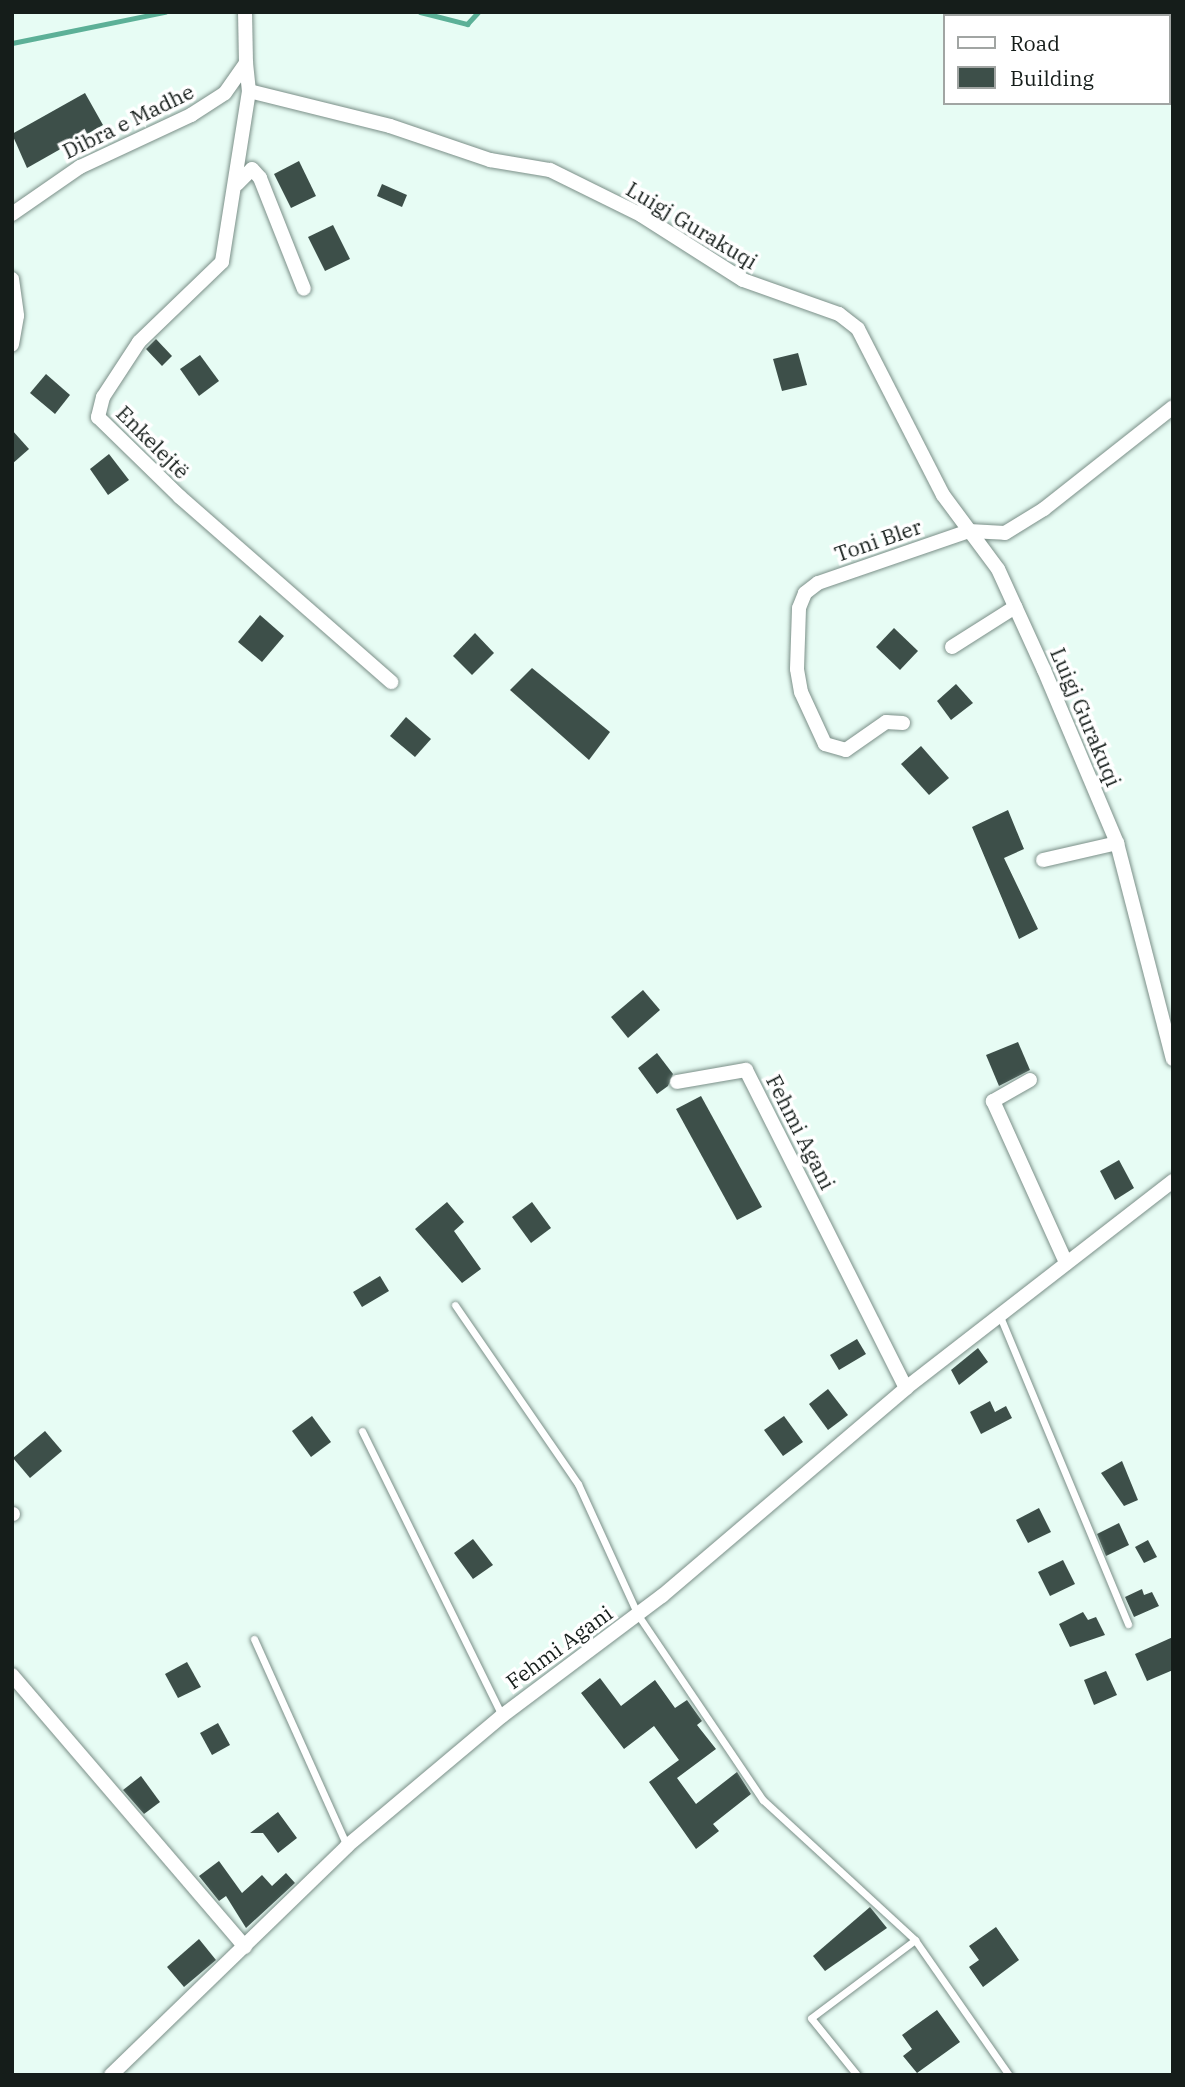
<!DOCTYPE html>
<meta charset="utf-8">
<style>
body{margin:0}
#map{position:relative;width:1185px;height:2087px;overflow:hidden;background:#e7fcf4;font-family:"IBM Plex Serif",serif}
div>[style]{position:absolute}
.stream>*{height:5px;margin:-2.5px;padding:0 2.5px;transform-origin:2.5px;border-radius:2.5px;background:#5cb097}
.building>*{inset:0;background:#3d4f49}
.roads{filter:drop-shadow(0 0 2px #7b8f88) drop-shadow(0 0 2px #7b8f88)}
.service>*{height:7px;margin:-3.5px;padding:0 3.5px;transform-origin:3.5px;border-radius:3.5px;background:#fff}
.minor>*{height:14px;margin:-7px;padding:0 7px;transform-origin:7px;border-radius:7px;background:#fff}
span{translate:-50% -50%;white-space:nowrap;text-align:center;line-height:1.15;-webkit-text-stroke:7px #fff;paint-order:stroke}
.street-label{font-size:21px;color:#151d1a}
.frame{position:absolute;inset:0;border:14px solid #151d1a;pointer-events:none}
.legend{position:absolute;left:943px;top:14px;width:228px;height:91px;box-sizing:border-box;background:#fff;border:2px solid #a1a5a3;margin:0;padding:9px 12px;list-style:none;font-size:21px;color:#151d1a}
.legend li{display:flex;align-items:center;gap:14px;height:35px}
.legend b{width:35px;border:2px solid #a1a5a3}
</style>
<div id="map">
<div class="stream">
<div style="left:420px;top:12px;width:49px;rotate:14.3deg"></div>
<div style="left:467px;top:24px;width:16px;rotate:-47deg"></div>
<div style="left:12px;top:43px;width:156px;rotate:-11.5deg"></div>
</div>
<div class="building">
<div style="clip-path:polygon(85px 93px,103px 125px,27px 168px,12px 134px)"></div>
<div style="clip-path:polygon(299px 161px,316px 196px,291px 208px,274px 174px)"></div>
<div style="clip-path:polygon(382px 184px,407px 195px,402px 207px,377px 196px)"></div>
<div style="clip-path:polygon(333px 225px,350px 259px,325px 271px,308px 237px)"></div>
<div style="clip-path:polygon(156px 339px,172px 356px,162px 366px,146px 349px)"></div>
<div style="clip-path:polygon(798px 353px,807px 385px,782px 391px,773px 359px)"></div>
<div style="clip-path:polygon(200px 355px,219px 381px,199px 396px,180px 369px)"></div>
<div style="clip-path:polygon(46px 374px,70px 395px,55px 414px,30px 393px)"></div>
<div style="clip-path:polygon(12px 430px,29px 449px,12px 464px)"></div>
<div style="clip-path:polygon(109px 454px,129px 480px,108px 495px,90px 469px)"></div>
<div style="clip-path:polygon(260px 615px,284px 636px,262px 662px,238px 642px)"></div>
<div style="clip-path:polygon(894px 628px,918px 651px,900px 670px,876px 647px)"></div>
<div style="clip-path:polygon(475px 633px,494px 653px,472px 675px,453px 656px)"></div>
<div style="clip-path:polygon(532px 668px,610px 732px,589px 760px,510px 690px)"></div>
<div style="clip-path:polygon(956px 684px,973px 703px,951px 720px,937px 701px)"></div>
<div style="clip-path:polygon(406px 717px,431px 739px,415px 757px,390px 736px)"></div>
<div style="clip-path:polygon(921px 746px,949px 778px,929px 795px,901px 764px)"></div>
<div style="clip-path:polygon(1008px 810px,1024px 849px,1004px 858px,1038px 929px,1019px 939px,972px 827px)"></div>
<div style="clip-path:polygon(643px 990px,660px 1010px,628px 1038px,611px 1017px)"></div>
<div style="clip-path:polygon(1018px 1042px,1030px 1070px,999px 1086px,986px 1055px)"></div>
<div style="clip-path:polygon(657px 1053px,673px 1074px,668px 1086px,657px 1094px,638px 1068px)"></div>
<div style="clip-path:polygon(701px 1096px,762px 1207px,737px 1220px,676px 1109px)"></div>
<div style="clip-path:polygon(1119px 1160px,1134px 1188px,1115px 1200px,1100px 1171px)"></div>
<div style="clip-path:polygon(447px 1202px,464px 1222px,454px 1231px,481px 1269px,462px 1283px,415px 1229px)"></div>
<div style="clip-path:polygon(532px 1202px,551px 1228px,531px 1243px,512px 1217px)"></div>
<div style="clip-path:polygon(380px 1276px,389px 1291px,362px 1307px,353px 1292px)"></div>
<div style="clip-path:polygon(857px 1339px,866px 1354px,839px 1370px,830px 1355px)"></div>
<div style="clip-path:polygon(978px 1348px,988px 1362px,959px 1385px,951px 1370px)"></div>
<div style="clip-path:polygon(828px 1389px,848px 1415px,828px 1430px,809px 1404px)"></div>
<div style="clip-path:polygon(990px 1401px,995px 1412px,1006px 1406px,1012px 1418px,981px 1434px,970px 1412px)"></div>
<div style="clip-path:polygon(312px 1416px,331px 1442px,311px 1457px,292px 1431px)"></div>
<div style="clip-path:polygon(784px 1416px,803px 1442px,783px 1456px,764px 1430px)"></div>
<div style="clip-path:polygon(45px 1431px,62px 1451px,30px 1478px,13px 1458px)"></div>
<div style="clip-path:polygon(1122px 1461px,1138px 1500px,1124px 1506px,1101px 1473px)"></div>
<div style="clip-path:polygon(1039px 1508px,1051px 1532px,1028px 1543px,1016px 1520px)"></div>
<div style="clip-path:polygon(1119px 1523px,1129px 1545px,1106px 1556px,1097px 1534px)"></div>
<div style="clip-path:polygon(473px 1539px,493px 1565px,473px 1579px,454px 1553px)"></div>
<div style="clip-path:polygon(1148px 1540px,1157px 1557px,1144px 1563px,1135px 1547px)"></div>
<div style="clip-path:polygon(1063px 1560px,1075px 1584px,1050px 1596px,1038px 1572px)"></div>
<div style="clip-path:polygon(1142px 1589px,1144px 1595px,1152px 1592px,1159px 1606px,1134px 1617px,1125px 1597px)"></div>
<div style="clip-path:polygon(1083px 1612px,1088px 1620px,1096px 1617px,1105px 1635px,1070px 1647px,1059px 1624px)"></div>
<div style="clip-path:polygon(1173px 1637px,1173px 1670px,1147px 1681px,1135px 1654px)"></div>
<div style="clip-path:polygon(187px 1662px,201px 1687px,178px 1698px,165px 1674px)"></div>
<div style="clip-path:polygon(1106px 1671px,1117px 1695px,1094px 1705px,1084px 1680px)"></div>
<div style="clip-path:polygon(600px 1678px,621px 1706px,655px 1680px,675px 1708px,687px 1700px,702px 1721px,697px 1725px,716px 1749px,677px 1778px,696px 1804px,737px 1772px,751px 1794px,713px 1824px,719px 1831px,696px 1849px,649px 1782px,679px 1760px,654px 1726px,624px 1749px,581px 1693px)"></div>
<div style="clip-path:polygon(218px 1723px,230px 1745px,212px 1755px,200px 1733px)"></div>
<div style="clip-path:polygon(141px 1776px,160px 1802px,144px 1814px,123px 1790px)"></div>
<div style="clip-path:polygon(278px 1812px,297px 1838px,278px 1853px,263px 1833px,250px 1833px)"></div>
<div style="clip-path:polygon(219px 1861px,242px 1893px,262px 1875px,272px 1886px,286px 1873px,295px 1883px,246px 1928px,226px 1896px,219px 1901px,199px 1876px)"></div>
<div style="clip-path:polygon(870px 1907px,887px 1928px,825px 1971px,813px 1956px)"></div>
<div style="clip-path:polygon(996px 1927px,1019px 1960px,983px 1987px,969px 1967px,979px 1960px,969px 1946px)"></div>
<div style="clip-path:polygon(199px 1939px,216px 1960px,184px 1987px,167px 1967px)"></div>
<div style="clip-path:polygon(937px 2010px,960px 2042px,917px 2073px,903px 2056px,912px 2049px,902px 2035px)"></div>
</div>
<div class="roads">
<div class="service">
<div style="left:455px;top:1305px;width:217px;rotate:55.5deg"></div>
<div style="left:578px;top:1484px;width:144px;rotate:65.4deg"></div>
<div style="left:638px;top:1615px;width:223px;rotate:56deg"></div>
<div style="left:763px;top:1800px;width:207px;rotate:42.6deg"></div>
<div style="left:915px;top:1940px;width:165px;rotate:55.2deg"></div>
<div style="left:999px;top:1314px;width:336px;rotate:67.4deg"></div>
<div style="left:362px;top:1431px;width:318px;rotate:63.8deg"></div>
<div style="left:254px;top:1639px;width:227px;rotate:65.8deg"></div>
<div style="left:857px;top:2075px;width:73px;rotate:-128.9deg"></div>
<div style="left:811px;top:2018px;width:130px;rotate:-36.9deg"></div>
</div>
<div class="minor">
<div style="left:246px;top:63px;width:28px;rotate:84deg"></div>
<div style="left:249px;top:91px;width:173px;rotate:99deg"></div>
<div style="left:222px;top:262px;width:115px;rotate:136.1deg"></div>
<div style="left:139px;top:342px;width:66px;rotate:123.2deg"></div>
<div style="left:103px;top:397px;width:21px;rotate:104deg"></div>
<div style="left:98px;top:417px;width:115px;rotate:44.3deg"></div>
<div style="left:180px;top:497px;width:281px;rotate:41.2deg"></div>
<div style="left:249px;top:91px;width:145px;rotate:13.9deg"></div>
<div style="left:390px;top:126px;width:106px;rotate:18.8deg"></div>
<div style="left:490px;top:160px;width:61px;rotate:9.5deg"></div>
<div style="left:550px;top:170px;width:102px;rotate:26.3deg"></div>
<div style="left:641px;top:215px;width:121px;rotate:32.5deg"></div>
<div style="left:743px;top:280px;width:102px;rotate:19.5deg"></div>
<div style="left:839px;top:314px;width:24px;rotate:38deg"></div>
<div style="left:858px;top:329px;width:186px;rotate:62.9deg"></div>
<div style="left:943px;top:495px;width:92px;rotate:53.4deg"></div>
<div style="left:998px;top:569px;width:111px;rotate:65.5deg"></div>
<div style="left:1044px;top:670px;width:188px;rotate:67.1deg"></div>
<div style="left:1117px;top:843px;width:223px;rotate:75.5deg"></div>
<div style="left:237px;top:184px;width:21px;rotate:-45deg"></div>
<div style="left:252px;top:169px;width:12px;rotate:48deg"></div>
<div style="left:260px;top:178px;width:119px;rotate:68.4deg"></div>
<div style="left:12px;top:214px;width:83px;rotate:-34.7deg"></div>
<div style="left:80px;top:167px;width:123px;rotate:-25.1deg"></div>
<div style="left:191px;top:115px;width:40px;rotate:-32.9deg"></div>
<div style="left:225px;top:93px;width:37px;rotate:-55deg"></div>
<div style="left:246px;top:63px;width:51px;rotate:-91.1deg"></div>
<div style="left:12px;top:279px;width:37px;rotate:82deg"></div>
<div style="left:17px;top:316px;width:29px;rotate:100deg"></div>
<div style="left:952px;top:647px;width:75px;rotate:-32.4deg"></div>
<div style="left:903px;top:723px;width:17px;rotate:-177deg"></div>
<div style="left:886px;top:722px;width:49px;rotate:145deg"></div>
<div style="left:846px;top:750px;width:22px;rotate:-164deg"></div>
<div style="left:825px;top:744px;width:57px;rotate:-114.8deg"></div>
<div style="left:801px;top:692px;width:23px;rotate:-100deg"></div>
<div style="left:797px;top:669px;width:61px;rotate:-88.1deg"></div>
<div style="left:799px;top:608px;width:16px;rotate:-68deg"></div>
<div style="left:805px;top:593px;width:16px;rotate:-38deg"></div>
<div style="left:818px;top:583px;width:160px;rotate:-19deg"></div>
<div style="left:969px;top:531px;width:36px;rotate:3deg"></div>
<div style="left:1005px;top:533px;width:46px;rotate:-31.6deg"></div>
<div style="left:1044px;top:509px;width:164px;rotate:-38.3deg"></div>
<div style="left:1043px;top:860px;width:76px;rotate:-12.9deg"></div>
<div style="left:1030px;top:1080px;width:43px;rotate:150.4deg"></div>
<div style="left:993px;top:1101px;width:178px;rotate:65.7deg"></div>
<div style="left:677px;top:1082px;width:70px;rotate:-9.9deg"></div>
<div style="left:746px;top:1070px;width:356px;rotate:63.3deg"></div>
<div style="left:12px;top:1514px;width:1px"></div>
<div style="left:12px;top:1675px;width:358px;rotate:49.4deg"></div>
<div style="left:111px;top:2075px;width:329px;rotate:-44.1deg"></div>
<div style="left:347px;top:1846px;width:202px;rotate:-40deg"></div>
<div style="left:502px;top:1716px;width:200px;rotate:-36.9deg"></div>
<div style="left:662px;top:1596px;width:321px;rotate:-40.4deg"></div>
<div style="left:906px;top:1388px;width:338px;rotate:-37.8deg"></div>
</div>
</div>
<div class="street-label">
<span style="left:128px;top:121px;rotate:-26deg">Dibra e Madhe</span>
<span style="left:692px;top:225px;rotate:31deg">Luigj Gurakuqi</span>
<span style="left:153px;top:442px;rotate:45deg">Enkelejtë</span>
<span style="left:878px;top:540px;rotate:-19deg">Toni Bler</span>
<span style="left:1086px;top:717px;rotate:67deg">Luigj Gurakuqi</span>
<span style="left:801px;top:1132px;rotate:63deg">Fehmi Agani</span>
<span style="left:559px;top:1647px;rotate:-36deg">Fehmi Agani</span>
</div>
<div class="frame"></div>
<ul class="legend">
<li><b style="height:9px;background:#fff"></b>Road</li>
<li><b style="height:19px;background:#3d4f49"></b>Building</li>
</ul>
</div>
